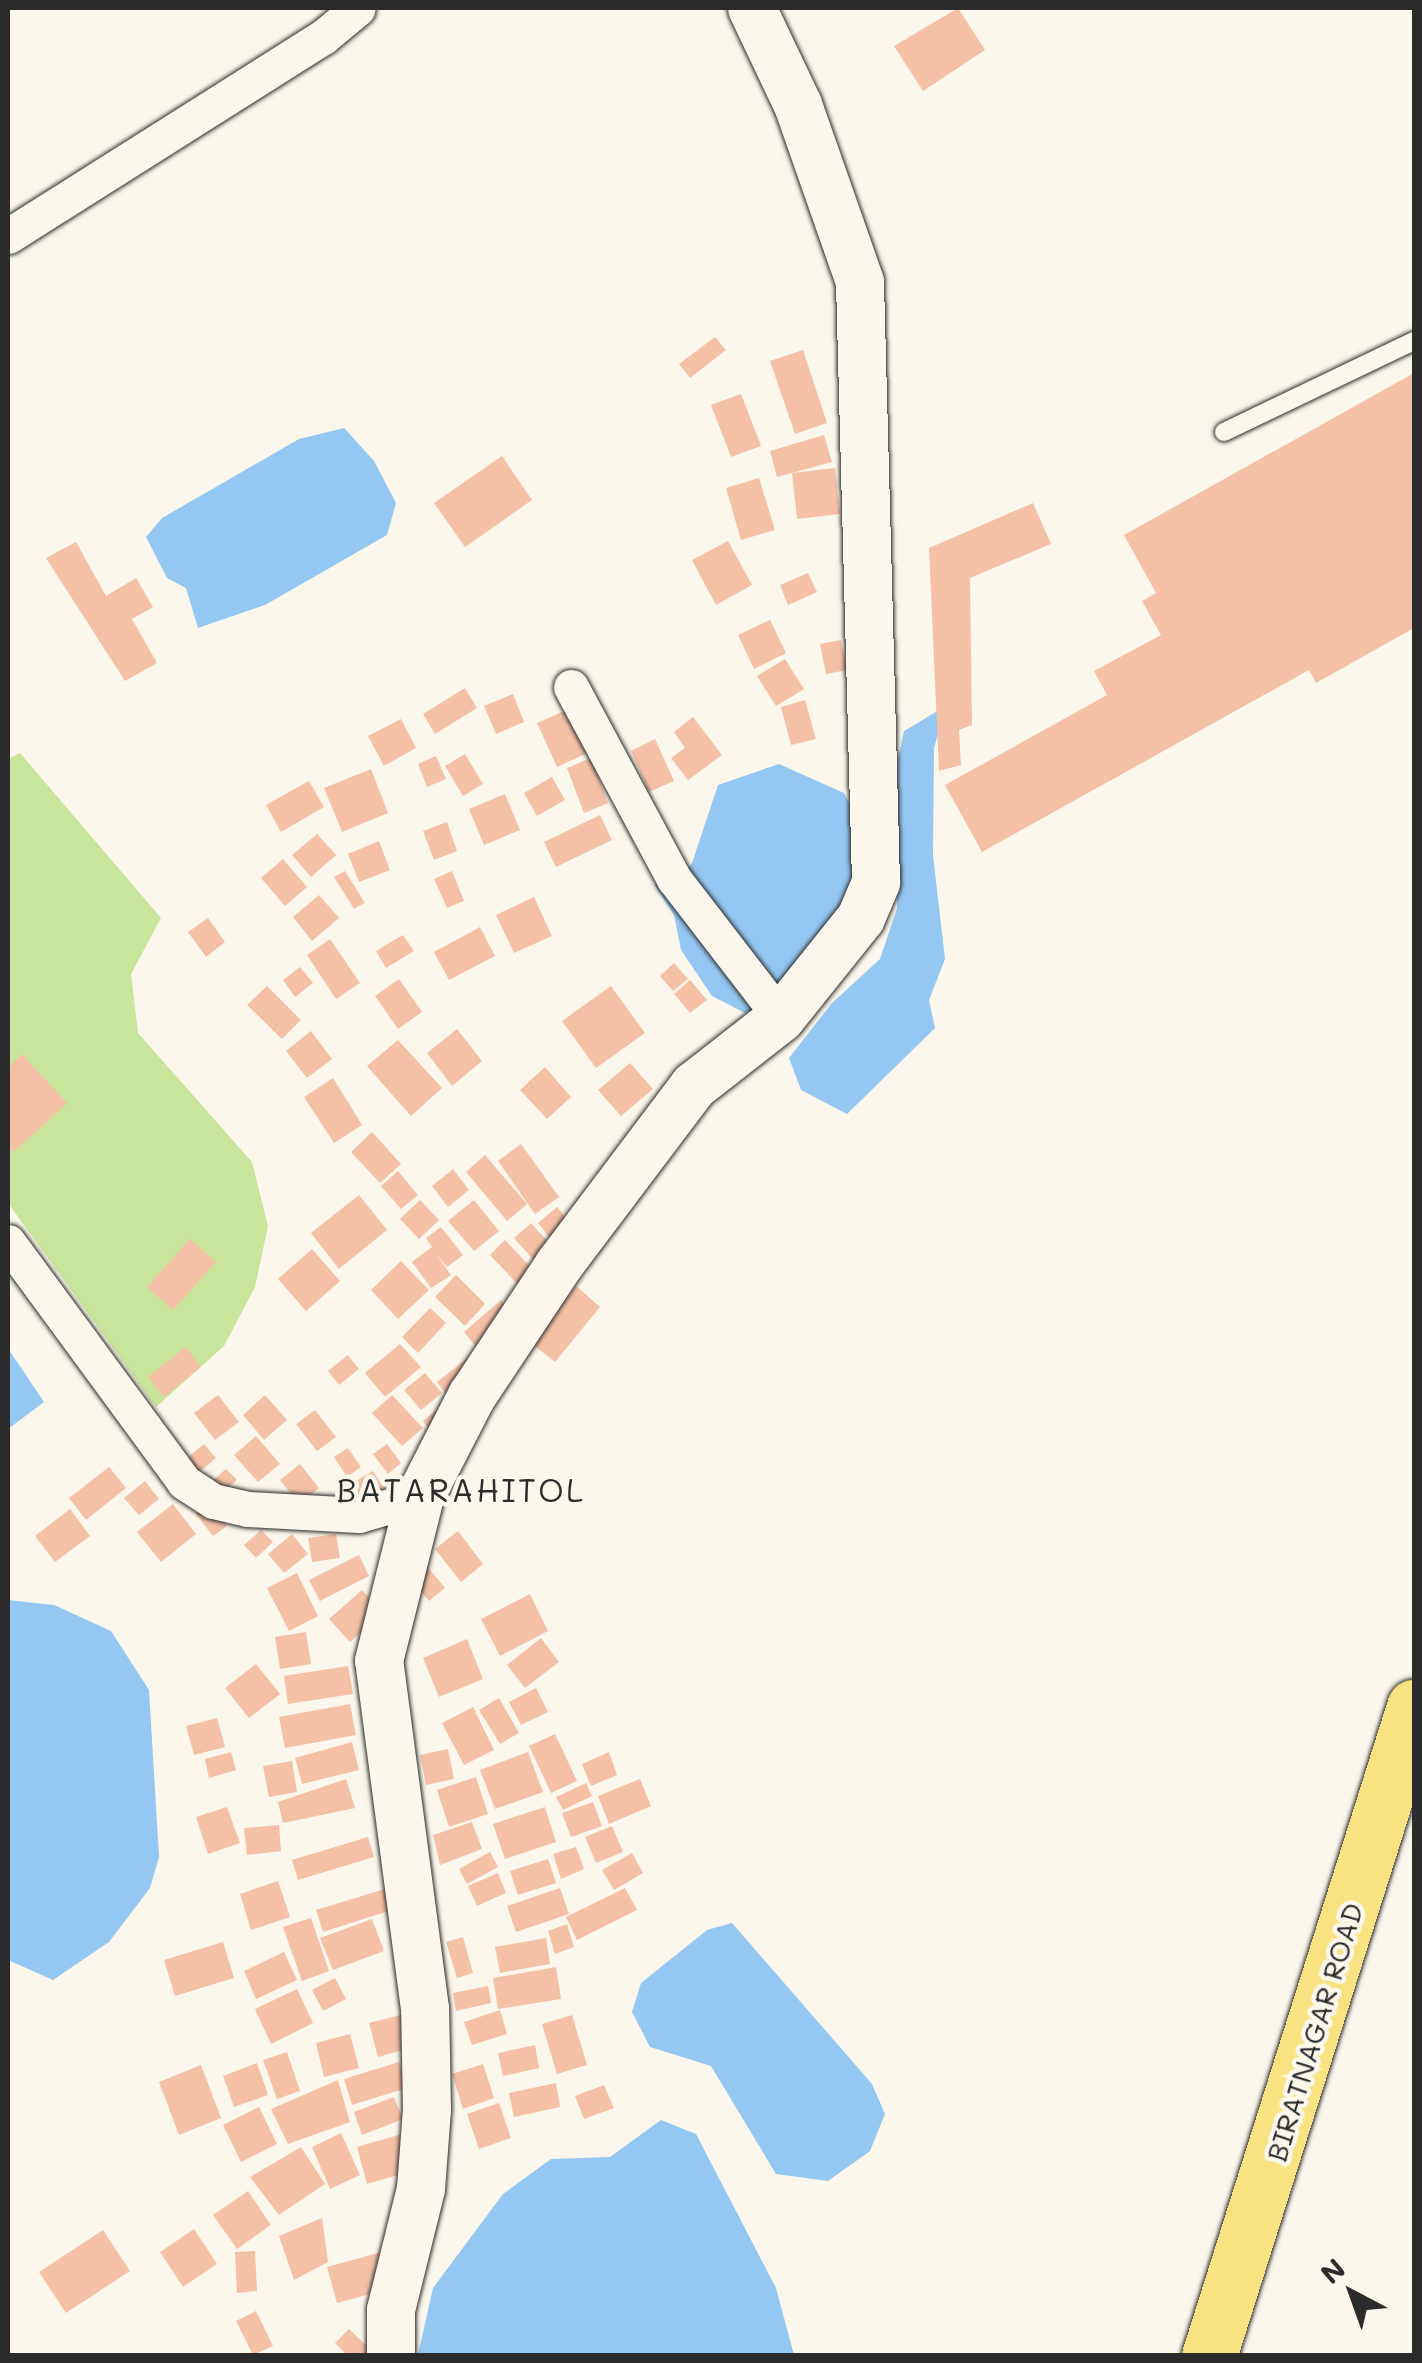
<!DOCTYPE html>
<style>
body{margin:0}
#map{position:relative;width:1422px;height:2363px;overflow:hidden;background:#fbf7ec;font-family:Mali,sans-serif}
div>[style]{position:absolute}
.green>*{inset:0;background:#c9e59c}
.water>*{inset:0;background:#94c7f1}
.building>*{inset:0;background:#f5c1a6}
.roads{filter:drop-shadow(0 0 2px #2b2b2b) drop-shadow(0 0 2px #2b2b2b)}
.lane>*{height:18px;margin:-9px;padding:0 9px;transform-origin:9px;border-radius:9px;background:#fbf7ec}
.street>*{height:35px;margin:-17.5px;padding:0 17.5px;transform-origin:17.5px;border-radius:17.5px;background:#fbf7ec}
.secondary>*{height:48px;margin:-24px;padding:0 24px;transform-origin:24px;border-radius:24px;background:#fbf7ec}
.primary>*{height:55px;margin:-27.5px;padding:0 27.5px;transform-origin:27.5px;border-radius:27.5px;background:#f8e281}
span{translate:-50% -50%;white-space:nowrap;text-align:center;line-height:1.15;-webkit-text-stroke:9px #fbf7ec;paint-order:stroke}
.street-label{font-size:28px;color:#2b2b2b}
.quarter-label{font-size:32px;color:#2b2b2b;letter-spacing:2.5px}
.frame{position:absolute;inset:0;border:10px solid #2b2b2b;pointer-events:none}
.north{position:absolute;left:1302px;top:2243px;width:100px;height:100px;-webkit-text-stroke:8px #fbf7ec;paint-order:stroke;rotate:319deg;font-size:28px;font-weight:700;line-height:40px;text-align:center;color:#2b2b2b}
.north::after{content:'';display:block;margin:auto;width:35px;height:45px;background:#2b2b2b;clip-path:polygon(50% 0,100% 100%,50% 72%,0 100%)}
</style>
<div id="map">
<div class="green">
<div style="clip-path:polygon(20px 753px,161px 918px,131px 974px,138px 1033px,252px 1162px,268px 1226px,255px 1287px,224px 1346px,156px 1407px,8px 1203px,8px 759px)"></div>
</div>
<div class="water">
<div style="clip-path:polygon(344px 428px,374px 461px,396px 503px,387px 535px,265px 605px,198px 628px,186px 588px,167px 578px,146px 537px,162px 518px,299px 439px)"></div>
<div style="clip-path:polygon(946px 706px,934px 748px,933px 855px,945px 959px,929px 1000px,935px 1028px,847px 1114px,801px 1090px,789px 1058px,832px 1003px,880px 959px,897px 908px,894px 779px,904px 731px)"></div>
<div style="clip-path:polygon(779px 764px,844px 793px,862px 828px,856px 906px,783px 995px,745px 1013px,712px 996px,681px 950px,674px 915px,654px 884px,675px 885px,692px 863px,718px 785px)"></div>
<div style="clip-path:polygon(9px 1350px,44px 1402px,8px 1429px,8px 1351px)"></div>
<div style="clip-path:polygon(8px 1600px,54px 1605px,111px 1631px,149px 1690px,159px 1857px,150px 1888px,109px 1942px,53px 1980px,8px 1960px)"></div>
<div style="clip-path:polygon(732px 1923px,872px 2084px,885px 2114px,870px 2151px,828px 2181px,776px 2174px,711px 2066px,650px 2047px,632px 2012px,641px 1983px,707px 1930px)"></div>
<div style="clip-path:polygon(661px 2120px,696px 2134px,776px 2288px,794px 2355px,418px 2355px,433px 2288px,503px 2194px,551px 2159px,610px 2157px)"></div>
</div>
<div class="building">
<div style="clip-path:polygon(958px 8px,985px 50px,923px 91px,894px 46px)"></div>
<div style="clip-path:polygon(715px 337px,726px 350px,690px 378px,679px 364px)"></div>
<div style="clip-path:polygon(803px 350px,827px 423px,795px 434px,770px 361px)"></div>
<div style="clip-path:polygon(1414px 373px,1414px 628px,1316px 683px,1309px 670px,982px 852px,945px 785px,1107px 695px,1094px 671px,1161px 635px,1142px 601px,1156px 593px,1124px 535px)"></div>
<div style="clip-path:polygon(741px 394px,761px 446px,731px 457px,711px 405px)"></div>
<div style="clip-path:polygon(824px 435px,832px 462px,777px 477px,770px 451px)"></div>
<div style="clip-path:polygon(502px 456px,532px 500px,465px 547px,434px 503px)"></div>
<div style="clip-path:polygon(835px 468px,840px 514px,797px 519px,792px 473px)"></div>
<div style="clip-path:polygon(759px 478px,775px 530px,741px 540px,726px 488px)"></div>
<div style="clip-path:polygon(1033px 503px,1051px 544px,970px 578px,972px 725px,959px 730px,961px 765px,939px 771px,929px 548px)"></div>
<div style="clip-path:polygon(728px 541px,752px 585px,716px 605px,692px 560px)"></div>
<div style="clip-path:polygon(76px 542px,106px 596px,136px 578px,153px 607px,132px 619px,157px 663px,125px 681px,46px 558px)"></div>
<div style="clip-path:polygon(808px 573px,817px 592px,788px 605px,780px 585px)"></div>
<div style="clip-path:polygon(770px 620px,786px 653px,754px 669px,738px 635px)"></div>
<div style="clip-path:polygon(841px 640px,847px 670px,826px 674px,820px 644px)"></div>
<div style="clip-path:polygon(785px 659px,804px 689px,776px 706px,757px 676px)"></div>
<div style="clip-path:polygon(465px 688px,477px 708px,435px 734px,423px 714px)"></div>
<div style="clip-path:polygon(513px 694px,524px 722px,496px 734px,484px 706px)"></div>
<div style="clip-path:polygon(805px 700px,816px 739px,791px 745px,781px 707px)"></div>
<div style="clip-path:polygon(576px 706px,596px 749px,557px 767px,537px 723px)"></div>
<div style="clip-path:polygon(693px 717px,722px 755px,688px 780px,671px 758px,685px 748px,674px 732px)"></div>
<div style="clip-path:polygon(401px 719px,416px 748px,384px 766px,368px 736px)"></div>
<div style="clip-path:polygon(655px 739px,674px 781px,649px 792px,631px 751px)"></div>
<div style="clip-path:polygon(465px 754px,483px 784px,463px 796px,445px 766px)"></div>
<div style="clip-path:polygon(436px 756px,446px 779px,427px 787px,418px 764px)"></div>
<div style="clip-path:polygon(591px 758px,608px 803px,584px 813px,567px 768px)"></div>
<div style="clip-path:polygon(371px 769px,388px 813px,342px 832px,324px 788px)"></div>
<div style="clip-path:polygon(552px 777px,565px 800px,537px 816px,524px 793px)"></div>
<div style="clip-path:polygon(309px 781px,324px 807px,281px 832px,266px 805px)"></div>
<div style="clip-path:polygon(505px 794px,520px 830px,484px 845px,469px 809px)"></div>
<div style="clip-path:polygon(600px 815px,612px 840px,556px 867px,544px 842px)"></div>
<div style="clip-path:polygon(447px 822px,457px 851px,434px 860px,423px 831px)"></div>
<div style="clip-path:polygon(317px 834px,336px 855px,311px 877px,292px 855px)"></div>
<div style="clip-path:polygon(379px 841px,390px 870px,359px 882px,348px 854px)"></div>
<div style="clip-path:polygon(283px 859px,307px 887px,285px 906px,261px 878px)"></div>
<div style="clip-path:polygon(345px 871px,365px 903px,354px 909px,334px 877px)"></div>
<div style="clip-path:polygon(452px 871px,464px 901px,447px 908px,434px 879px)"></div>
<div style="clip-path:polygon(319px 895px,339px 918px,312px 941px,293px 917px)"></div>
<div style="clip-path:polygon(534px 897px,552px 936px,514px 953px,496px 915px)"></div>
<div style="clip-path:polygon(208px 918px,225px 942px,206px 957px,188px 932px)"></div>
<div style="clip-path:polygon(480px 927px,495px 956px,449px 980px,434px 952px)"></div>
<div style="clip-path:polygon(403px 935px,414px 951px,386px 968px,376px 951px)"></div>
<div style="clip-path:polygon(330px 939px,360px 983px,336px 999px,307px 955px)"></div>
<div style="clip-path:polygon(674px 963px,688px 979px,673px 991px,660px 976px)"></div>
<div style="clip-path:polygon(300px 967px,313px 983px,295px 997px,283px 980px)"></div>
<div style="clip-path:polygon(399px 979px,422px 1012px,398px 1029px,375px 996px)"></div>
<div style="clip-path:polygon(690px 980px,707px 1000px,690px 1013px,674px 994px)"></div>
<div style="clip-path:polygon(267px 986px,301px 1020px,282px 1039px,247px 1005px)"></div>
<div style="clip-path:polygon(611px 986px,645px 1033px,596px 1068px,562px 1021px)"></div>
<div style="clip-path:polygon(457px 1029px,482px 1061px,452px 1086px,427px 1053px)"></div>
<div style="clip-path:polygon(311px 1031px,332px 1059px,307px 1078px,286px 1051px)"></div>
<div style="clip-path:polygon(398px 1040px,442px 1088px,411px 1116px,367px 1066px)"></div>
<div style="clip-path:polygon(22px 1054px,67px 1103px,14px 1152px,8px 1146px,8px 1068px)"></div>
<div style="clip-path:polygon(630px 1063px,653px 1089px,621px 1116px,598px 1090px)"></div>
<div style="clip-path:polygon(545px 1067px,571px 1097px,547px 1119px,520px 1090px)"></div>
<div style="clip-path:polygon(333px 1078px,362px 1125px,334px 1143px,304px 1097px)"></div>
<div style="clip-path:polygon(372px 1132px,401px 1164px,380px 1183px,351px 1152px)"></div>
<div style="clip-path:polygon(521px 1144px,559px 1197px,535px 1214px,498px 1161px)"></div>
<div style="clip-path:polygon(485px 1155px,527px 1204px,507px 1221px,466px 1172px)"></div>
<div style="clip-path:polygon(453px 1169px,469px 1190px,448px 1207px,432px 1186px)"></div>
<div style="clip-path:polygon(398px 1171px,418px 1195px,401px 1209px,381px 1186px)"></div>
<div style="clip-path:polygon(359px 1195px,387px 1230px,339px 1269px,311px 1233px)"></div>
<div style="clip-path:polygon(420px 1200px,439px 1220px,419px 1239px,400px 1219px)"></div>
<div style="clip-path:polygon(474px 1200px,499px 1231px,474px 1251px,448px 1221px)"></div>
<div style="clip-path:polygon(557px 1207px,581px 1236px,561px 1252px,538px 1223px)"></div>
<div style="clip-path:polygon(531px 1223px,557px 1252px,540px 1267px,514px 1238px)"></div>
<div style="clip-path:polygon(441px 1227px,463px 1255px,447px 1267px,435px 1253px,451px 1275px,431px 1288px,412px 1262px,432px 1247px,426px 1238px)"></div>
<div style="clip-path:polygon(190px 1239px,216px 1262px,173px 1310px,147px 1287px)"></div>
<div style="clip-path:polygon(505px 1240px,538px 1275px,522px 1289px,490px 1255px)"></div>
<div style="clip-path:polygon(312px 1249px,340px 1281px,306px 1311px,278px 1279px)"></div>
<div style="clip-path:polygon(401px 1261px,429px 1290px,398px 1319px,371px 1290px)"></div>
<div style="clip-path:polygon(456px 1275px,485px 1304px,465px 1326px,435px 1297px)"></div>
<div style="clip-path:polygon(576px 1286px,600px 1307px,555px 1362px,530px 1342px)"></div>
<div style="clip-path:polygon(501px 1300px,516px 1317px,478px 1349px,464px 1332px)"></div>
<div style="clip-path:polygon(430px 1308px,446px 1323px,418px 1353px,402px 1337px)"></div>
<div style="clip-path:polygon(400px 1344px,421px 1367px,385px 1397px,365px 1373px)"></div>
<div style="clip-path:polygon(186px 1347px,201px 1367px,164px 1397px,148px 1377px)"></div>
<div style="clip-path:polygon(475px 1352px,484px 1364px,446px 1394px,437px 1382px)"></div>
<div style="clip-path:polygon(348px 1355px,359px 1369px,339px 1385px,328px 1371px)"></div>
<div style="clip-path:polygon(425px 1373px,442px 1393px,421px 1410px,404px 1390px)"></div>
<div style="clip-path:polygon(218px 1395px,239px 1422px,215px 1440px,194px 1413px)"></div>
<div style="clip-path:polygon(265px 1395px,287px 1420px,264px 1440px,243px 1415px)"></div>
<div style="clip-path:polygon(392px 1395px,423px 1428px,402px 1446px,372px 1413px)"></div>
<div style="clip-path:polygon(453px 1397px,433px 1435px,423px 1421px)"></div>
<div style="clip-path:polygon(315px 1410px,336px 1437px,317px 1451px,296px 1424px)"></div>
<div style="clip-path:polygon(256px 1436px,280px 1464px,258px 1482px,234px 1455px)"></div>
<div style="clip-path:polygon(204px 1444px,216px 1458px,198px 1473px,186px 1459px)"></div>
<div style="clip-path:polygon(387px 1444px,401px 1463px,388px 1474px,373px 1454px)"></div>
<div style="clip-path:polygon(348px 1448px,361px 1467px,347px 1477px,334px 1457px)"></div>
<div style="clip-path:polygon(300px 1464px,319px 1488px,299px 1504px,280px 1480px)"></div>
<div style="clip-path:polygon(109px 1467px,126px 1488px,86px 1520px,69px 1498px)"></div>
<div style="clip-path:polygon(226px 1469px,237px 1480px,215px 1499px,204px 1488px)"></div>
<div style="clip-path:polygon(373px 1471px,386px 1491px,359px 1507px,346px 1487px)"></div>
<div style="clip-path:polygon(145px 1481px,159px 1499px,139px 1515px,124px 1498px)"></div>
<div style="clip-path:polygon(209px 1502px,227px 1526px,213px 1536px,195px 1513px)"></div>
<div style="clip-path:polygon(173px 1504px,196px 1534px,161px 1562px,137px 1532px)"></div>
<div style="clip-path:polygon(70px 1509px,90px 1536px,55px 1562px,35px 1536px)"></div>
<div style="clip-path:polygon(261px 1530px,273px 1542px,256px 1558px,244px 1545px)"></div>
<div style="clip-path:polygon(458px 1531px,483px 1564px,461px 1582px,435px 1549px)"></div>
<div style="clip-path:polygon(292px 1534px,308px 1554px,284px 1573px,268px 1554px)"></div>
<div style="clip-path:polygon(336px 1534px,340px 1558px,312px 1562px,308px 1538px)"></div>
<div style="clip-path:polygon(359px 1555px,369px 1576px,320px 1601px,309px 1580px)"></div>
<div style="clip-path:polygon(427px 1566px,445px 1588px,429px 1601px,411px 1579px)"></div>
<div style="clip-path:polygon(297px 1573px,318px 1616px,289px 1631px,267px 1588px)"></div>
<div style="clip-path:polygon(362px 1590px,383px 1613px,350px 1642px,329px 1619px)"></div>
<div style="clip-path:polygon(530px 1594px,548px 1631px,500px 1656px,481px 1619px)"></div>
<div style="clip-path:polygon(306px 1632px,311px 1664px,280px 1669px,275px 1637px)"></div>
<div style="clip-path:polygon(541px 1638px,559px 1662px,525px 1688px,507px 1665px)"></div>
<div style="clip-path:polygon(467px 1639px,483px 1679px,439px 1697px,423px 1658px)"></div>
<div style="clip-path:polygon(256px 1664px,280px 1694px,249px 1718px,225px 1688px)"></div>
<div style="clip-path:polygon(348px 1666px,353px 1694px,288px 1704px,284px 1676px)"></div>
<div style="clip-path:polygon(536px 1688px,548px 1712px,521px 1725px,509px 1702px)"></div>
<div style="clip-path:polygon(499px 1698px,519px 1733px,500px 1744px,479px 1710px)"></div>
<div style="clip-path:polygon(350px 1704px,356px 1735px,285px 1748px,279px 1717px)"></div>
<div style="clip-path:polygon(473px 1707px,494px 1750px,464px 1765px,442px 1723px)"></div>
<div style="clip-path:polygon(217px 1718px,225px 1747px,194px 1755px,186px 1726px)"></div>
<div style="clip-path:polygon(555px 1734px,577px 1781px,551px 1793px,529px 1746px)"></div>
<div style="clip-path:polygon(352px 1742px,359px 1770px,302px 1784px,295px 1758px)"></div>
<div style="clip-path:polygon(448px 1749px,454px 1779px,426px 1785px,420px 1755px)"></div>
<div style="clip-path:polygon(231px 1752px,236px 1770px,209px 1778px,205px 1759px)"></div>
<div style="clip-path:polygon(528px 1752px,543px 1792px,495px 1809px,480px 1770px)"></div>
<div style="clip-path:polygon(609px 1752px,617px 1775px,591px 1786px,582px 1764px)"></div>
<div style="clip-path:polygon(292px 1761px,297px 1792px,269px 1797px,263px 1766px)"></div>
<div style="clip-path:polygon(476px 1777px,488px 1814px,449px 1827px,437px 1790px)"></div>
<div style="clip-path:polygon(346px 1779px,355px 1808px,283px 1823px,278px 1802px)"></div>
<div style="clip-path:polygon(640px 1779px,651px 1806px,609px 1824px,598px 1796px)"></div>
<div style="clip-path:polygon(586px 1783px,592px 1796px,563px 1810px,556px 1797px)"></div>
<div style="clip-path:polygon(593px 1802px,602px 1826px,571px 1837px,562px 1813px)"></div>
<div style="clip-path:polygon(227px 1807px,240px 1843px,208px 1854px,196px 1817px)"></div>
<div style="clip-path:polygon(545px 1807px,556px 1842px,505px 1859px,493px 1824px)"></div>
<div style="clip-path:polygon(472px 1822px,482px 1849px,440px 1865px,433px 1835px)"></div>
<div style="clip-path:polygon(279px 1825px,281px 1851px,247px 1855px,244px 1828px)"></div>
<div style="clip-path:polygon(612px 1826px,623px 1852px,596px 1863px,585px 1837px)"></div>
<div style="clip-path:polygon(368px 1837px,374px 1857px,298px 1880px,292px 1860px)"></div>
<div style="clip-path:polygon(576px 1847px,584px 1869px,561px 1879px,553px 1854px)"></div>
<div style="clip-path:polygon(490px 1852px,498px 1867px,467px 1884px,459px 1869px)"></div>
<div style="clip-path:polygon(632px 1853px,643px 1873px,614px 1890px,602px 1870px)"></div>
<div style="clip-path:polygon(548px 1859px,556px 1883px,518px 1895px,510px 1871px)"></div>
<div style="clip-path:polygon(498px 1873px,506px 1893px,477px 1906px,468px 1886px)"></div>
<div style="clip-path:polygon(278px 1881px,290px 1917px,251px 1930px,240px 1894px)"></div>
<div style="clip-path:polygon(388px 1888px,395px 1909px,323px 1932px,316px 1910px)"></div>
<div style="clip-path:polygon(560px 1888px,569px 1914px,516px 1932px,507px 1906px)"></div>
<div style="clip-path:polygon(625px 1888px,637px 1910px,577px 1940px,566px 1917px)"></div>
<div style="clip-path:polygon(311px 1918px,329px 1971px,302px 1981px,283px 1927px)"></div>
<div style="clip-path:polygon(372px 1919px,384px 1951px,333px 1970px,320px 1938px)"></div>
<div style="clip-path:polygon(567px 1924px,574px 1947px,555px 1954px,548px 1931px)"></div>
<div style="clip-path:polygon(463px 1937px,473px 1973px,457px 1978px,446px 1942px)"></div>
<div style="clip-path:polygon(546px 1938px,550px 1964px,500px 1973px,495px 1947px)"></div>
<div style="clip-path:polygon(223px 1942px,234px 1978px,175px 1996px,164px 1960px)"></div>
<div style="clip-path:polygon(284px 1952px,297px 1980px,256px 1999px,244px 1971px)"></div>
<div style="clip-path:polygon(556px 1967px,561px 1999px,498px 2009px,493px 1978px)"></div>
<div style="clip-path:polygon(335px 1978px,346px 1999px,323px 2011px,312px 1990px)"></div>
<div style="clip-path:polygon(488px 1986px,491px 2003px,456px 2011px,453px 1993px)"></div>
<div style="clip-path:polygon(297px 1989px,313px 2023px,271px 2044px,255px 2009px)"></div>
<div style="clip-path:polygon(500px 2010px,507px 2034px,472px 2045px,464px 2022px)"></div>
<div style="clip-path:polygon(401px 2015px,410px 2048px,378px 2057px,369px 2023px)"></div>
<div style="clip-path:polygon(572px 2015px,587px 2065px,557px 2074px,542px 2024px)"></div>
<div style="clip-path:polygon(350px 2034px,359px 2068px,324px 2077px,316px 2043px)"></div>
<div style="clip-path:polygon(535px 2045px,539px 2068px,503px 2076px,498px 2053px)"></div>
<div style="clip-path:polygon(287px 2052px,300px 2091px,277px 2099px,263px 2060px)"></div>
<div style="clip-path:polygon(399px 2062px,407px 2088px,352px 2105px,344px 2079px)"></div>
<div style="clip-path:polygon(257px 2063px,268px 2095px,234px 2107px,223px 2076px)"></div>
<div style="clip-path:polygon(483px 2064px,494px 2098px,463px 2109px,452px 2074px)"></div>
<div style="clip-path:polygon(201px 2065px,221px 2118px,179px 2135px,159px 2082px)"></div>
<div style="clip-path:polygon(338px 2080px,350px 2122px,288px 2144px,271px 2109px)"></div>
<div style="clip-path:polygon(556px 2083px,560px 2107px,514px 2117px,509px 2093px)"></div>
<div style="clip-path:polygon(604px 2085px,614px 2108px,584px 2119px,575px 2096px)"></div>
<div style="clip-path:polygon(394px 2097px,403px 2119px,362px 2135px,354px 2112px)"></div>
<div style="clip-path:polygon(499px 2103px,511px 2138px,479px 2149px,467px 2114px)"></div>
<div style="clip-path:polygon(259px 2107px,277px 2144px,241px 2162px,223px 2125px)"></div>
<div style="clip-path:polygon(409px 2132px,419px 2169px,367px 2184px,357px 2147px)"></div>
<div style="clip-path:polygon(341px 2133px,360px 2175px,330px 2189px,312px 2147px)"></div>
<div style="clip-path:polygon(301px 2147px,325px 2184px,279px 2215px,250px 2177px)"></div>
<div style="clip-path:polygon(248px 2191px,271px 2225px,237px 2249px,213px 2215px)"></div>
<div style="clip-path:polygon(322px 2218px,328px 2262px,294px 2280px,279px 2236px)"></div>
<div style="clip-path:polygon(194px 2229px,217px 2264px,183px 2287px,160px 2252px)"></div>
<div style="clip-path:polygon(103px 2230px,130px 2271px,66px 2313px,39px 2272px)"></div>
<div style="clip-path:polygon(255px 2251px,257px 2291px,237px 2293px,235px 2252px)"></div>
<div style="clip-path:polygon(382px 2252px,392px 2288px,337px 2303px,327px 2267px)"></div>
<div style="clip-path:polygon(256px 2311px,273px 2346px,253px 2355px,236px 2321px)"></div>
<div style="clip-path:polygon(349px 2329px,370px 2349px,364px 2356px,348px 2356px,335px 2343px)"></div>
</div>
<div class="roads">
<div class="lane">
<div style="left:1224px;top:432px;width:211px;rotate:-25.6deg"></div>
</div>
<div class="street">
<div style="left:8px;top:236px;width:373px;rotate:-32.3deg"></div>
<div style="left:323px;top:37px;width:45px;rotate:-39.6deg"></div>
<div style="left:571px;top:687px;width:218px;rotate:61.8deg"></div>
<div style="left:674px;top:879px;width:175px;rotate:52.4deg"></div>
<div style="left:8px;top:1242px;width:298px;rotate:53.7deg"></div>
<div style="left:184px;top:1482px;width:35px;rotate:33deg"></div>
<div style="left:213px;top:1501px;width:36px;rotate:13deg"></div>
<div style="left:248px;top:1509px;width:111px;rotate:3.1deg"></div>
<div style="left:359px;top:1515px;width:64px;rotate:-16.4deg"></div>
</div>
<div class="secondary">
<div style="left:391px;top:2356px;width:46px;rotate:-90deg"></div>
<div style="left:391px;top:2310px;width:125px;rotate:-76.1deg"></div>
<div style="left:421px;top:2189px;width:80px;rotate:-85.7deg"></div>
<div style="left:427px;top:2109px;width:100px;rotate:-91.1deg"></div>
<div style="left:425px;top:2009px;width:351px;rotate:-97.5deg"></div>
<div style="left:379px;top:1661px;width:169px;rotate:-76deg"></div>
<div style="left:420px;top:1497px;width:114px;rotate:-62.8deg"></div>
<div style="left:472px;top:1396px;width:157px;rotate:-56.4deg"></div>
<div style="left:559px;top:1265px;width:224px;rotate:-53deg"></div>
<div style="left:694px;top:1086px;width:110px;rotate:-38deg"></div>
<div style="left:781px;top:1018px;width:128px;rotate:-51.3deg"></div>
<div style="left:861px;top:918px;width:39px;rotate:-67deg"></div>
<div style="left:876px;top:882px;width:600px;rotate:-91.53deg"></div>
<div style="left:860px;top:282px;width:188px;rotate:-109.3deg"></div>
<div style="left:798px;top:105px;width:107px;rotate:-115.4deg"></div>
</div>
<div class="primary">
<div style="left:1209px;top:2356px;width:681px;rotate:-72.47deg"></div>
</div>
</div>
<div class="street-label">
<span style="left:1314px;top:2032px;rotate:-73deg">BIRATNAGAR ROAD</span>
</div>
<div class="quarter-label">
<span style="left:461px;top:1489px">BATARAHITOL</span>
</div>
<div class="frame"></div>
<div class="north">N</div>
</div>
